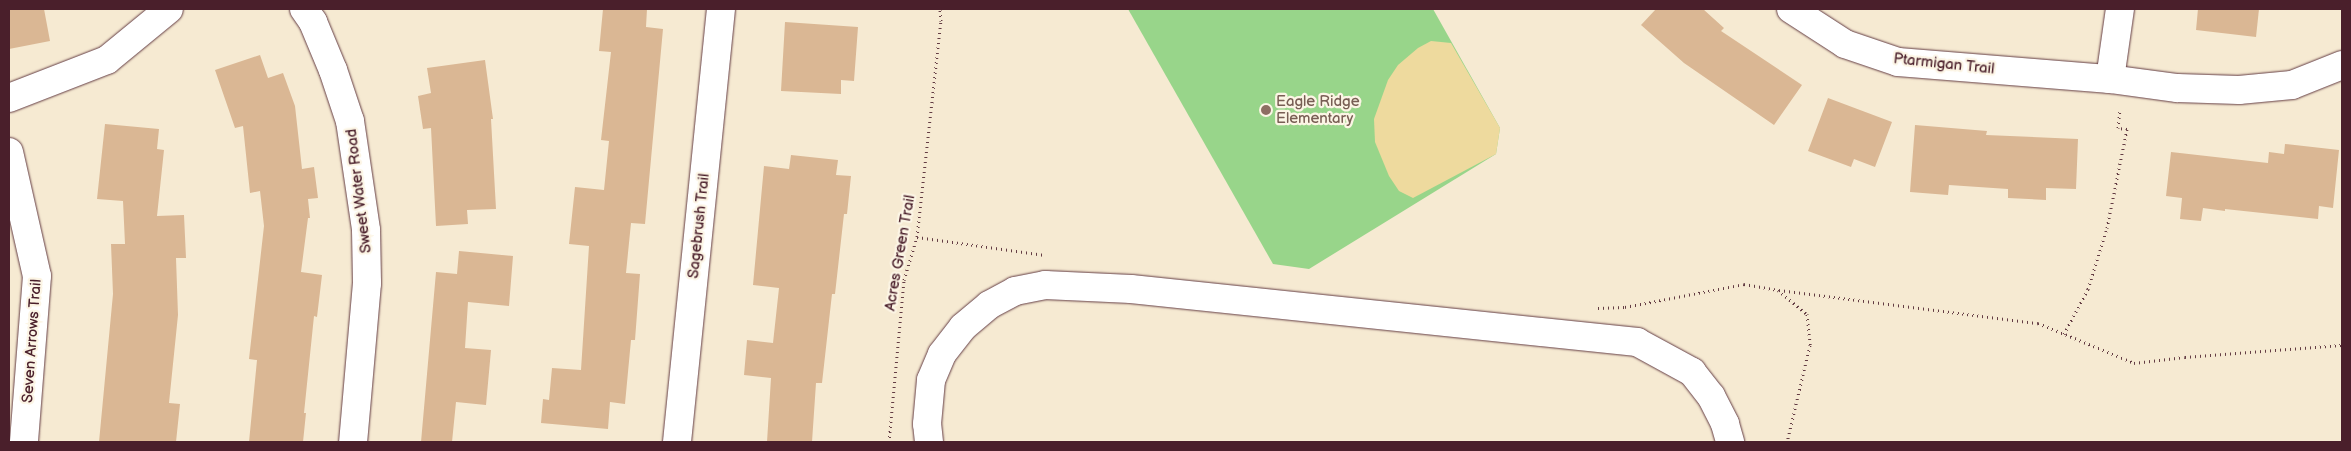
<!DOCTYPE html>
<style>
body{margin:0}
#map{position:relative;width:2351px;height:451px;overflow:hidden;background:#f6ead2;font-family:"Balsamiq Sans",sans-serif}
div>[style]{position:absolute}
.green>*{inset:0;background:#98d58a}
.sand>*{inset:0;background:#eeda9e}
.building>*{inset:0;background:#dab794}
.path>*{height:3px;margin-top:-1.5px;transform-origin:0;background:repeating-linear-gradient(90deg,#643d44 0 1px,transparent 0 5px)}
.roads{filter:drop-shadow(0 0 1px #643d44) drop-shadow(0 0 1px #643d44)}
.minor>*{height:28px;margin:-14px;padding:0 14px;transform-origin:14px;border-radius:14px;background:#fff}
.dots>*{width:14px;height:14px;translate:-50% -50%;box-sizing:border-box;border:2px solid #fcf5e5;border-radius:50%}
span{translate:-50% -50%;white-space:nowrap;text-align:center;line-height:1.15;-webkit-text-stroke:4.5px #fcf5e5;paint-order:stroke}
.street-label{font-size:15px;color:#4a1f2b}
.education-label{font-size:15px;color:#785e54}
.left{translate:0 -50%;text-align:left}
.frame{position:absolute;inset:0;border:10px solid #4a1f2b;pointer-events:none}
</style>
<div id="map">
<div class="green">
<div style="clip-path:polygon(1128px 9px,1433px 9px,1500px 128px,1496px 154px,1309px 269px,1273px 264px)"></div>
</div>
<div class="sand">
<div style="clip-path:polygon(1431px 41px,1451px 43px,1500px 128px,1496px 154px,1413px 198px,1399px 191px,1389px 176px,1375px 142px,1374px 119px,1388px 80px,1398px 65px,1418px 48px)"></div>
</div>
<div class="building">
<div style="clip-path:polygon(9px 9px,44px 9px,50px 41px,9px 49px)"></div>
<div style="clip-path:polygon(603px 9px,647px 9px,646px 27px,663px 29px,645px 224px,631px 223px,626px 273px,640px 274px,635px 340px,631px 340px,625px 404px,610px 402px,608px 429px,541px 423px,543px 399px,549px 400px,552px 368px,581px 370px,589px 246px,569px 244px,575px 187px,604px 190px,609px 141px,601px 140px,611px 52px,599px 51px)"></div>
<div style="clip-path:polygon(1656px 9px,1703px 9px,1724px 28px,1721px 31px,1802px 85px,1774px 125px,1684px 63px,1641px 25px)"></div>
<div style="clip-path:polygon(2198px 9px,2259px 9px,2256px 37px,2196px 30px)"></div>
<div style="clip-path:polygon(785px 22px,858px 27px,854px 81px,841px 80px,841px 94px,781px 91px)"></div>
<div style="clip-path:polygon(260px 55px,268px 78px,283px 73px,295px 106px,302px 169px,314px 167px,318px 198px,308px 199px,310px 218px,308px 218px,301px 272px,322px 275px,317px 317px,314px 316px,304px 413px,306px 413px,303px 442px,249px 442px,257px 360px,249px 359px,264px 226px,260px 191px,250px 193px,243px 126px,235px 128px,215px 70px)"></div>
<div style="clip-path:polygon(485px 60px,493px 119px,491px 119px,496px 209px,467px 210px,468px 224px,436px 226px,431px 128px,423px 129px,418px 96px,431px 93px,427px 68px)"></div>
<div style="clip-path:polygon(1828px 98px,1892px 122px,1875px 167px,1854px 159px,1851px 167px,1808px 151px)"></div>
<div style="clip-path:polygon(105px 124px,159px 129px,157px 149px,164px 150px,157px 216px,184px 215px,186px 258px,176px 258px,178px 315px,169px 403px,180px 404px,176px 442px,99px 442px,113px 294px,111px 244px,125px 244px,123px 201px,97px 199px)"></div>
<div style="clip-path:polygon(1915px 125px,1987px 131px,1986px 135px,2078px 139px,2076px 189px,2046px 188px,2046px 200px,2008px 198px,2008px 189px,1949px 185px,1948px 195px,1910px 192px)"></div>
<div style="clip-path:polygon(2285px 144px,2339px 150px,2333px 208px,2319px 206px,2318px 219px,2225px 209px,2225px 211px,2203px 208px,2201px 221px,2180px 219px,2182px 198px,2166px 196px,2171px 152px,2268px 163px,2269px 152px,2284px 154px)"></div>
<div style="clip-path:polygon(791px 155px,838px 160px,836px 175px,851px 176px,847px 214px,844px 214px,835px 294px,832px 294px,822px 383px,816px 383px,812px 442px,767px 442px,771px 378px,744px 375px,747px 340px,773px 343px,779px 288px,753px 285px,764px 166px,789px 169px)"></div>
<div style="clip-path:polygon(459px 251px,513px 256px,509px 306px,468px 302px,465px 348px,491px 350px,486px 405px,456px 402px,452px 442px,421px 442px,436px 272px,457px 274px)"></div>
</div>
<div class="path">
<div style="left:917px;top:237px;width:129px;rotate:8deg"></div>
<div style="left:1779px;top:290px;width:261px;rotate:7.3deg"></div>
<div style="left:2038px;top:323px;width:104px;rotate:22.6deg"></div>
<div style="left:2134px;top:363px;width:51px;rotate:-6.7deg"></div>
<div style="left:2185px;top:357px;width:157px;rotate:-4.4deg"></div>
<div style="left:1598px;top:308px;width:27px;rotate:-2deg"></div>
<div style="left:1625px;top:307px;width:121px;rotate:-10.9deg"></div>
<div style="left:1744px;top:284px;width:35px;rotate:10deg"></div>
<div style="left:1778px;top:290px;width:38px;rotate:40deg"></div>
<div style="left:1807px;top:314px;width:31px;rotate:84deg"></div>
<div style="left:1810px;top:345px;width:100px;rotate:103.3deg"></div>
<div style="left:2064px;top:334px;width:51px;rotate:-61.9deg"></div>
<div style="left:2088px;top:289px;width:64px;rotate:-72.7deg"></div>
<div style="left:2107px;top:228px;width:101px;rotate:-78.6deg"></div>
<div style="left:2127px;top:129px;width:9px;rotate:-174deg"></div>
<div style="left:2118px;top:128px;width:19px;rotate:-84deg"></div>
<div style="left:889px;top:442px;width:163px;rotate:-84.7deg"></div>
<div style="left:904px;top:280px;width:45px;rotate:-73.2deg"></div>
<div style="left:917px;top:237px;width:217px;rotate:-83.7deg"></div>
<div style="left:941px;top:21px;width:12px;rotate:-95deg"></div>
</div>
<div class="roads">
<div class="minor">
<div style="left:304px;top:9px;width:16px;rotate:55deg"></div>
<div style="left:313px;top:22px;width:52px;rotate:67.4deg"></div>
<div style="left:333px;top:70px;width:54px;rotate:71.6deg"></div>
<div style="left:350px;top:121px;width:110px;rotate:81.6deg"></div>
<div style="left:366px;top:230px;width:53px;rotate:88.9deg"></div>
<div style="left:367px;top:283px;width:160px;rotate:95deg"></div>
<div style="left:1791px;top:9px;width:64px;rotate:32.9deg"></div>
<div style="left:1845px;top:44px;width:56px;rotate:18.8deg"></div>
<div style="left:1898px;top:62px;width:213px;rotate:4.6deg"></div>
<div style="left:2110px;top:79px;width:68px;rotate:7.7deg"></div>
<div style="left:2177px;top:88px;width:62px;rotate:1.8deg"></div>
<div style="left:2239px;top:90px;width:53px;rotate:-5.4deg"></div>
<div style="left:2292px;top:85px;width:54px;rotate:-21.8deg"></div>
<div style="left:2110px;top:79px;width:71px;rotate:-81.9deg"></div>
<div style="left:9px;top:98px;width:105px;rotate:-21.2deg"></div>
<div style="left:107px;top:60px;width:80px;rotate:-39.4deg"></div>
<div style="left:9px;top:152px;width:127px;rotate:77.3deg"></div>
<div style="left:37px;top:276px;width:167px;rotate:94.5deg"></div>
<div style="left:677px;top:442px;width:435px;rotate:-84.2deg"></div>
<div style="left:929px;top:442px;width:18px;rotate:-96deg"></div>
<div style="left:927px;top:424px;width:44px;rotate:-84.8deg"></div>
<div style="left:931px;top:380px;width:28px;rotate:-67deg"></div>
<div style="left:942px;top:354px;width:34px;rotate:-52deg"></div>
<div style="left:963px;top:327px;width:34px;rotate:-40deg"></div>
<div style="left:989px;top:305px;width:30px;rotate:-28deg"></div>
<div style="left:1015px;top:291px;width:31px;rotate:-11deg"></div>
<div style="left:1045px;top:285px;width:86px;rotate:2.7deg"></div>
<div style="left:1131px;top:289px;width:509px;rotate:5.98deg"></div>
<div style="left:1637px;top:342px;width:63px;rotate:28.6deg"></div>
<div style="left:1692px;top:372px;width:31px;rotate:52deg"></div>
<div style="left:1711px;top:396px;width:31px;rotate:63deg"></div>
<div style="left:1725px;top:424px;width:19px;rotate:74deg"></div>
</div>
</div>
<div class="dots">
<div style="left:1266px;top:110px;background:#8d6e63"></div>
</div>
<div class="street-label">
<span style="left:1944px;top:64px;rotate:6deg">Ptarmigan Trail</span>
<span style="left:359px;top:191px;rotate:-97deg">Sweet Water Road</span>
<span style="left:699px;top:226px;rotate:-84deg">Sagebrush Trail</span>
<span style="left:900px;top:253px;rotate:-80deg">Acres Green Trail</span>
<span style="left:32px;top:341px;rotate:-86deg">Seven Arrows Trail</span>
</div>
<div class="education-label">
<span class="left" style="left:1276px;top:110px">Eagle Ridge<br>Elementary</span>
</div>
<div class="frame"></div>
</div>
